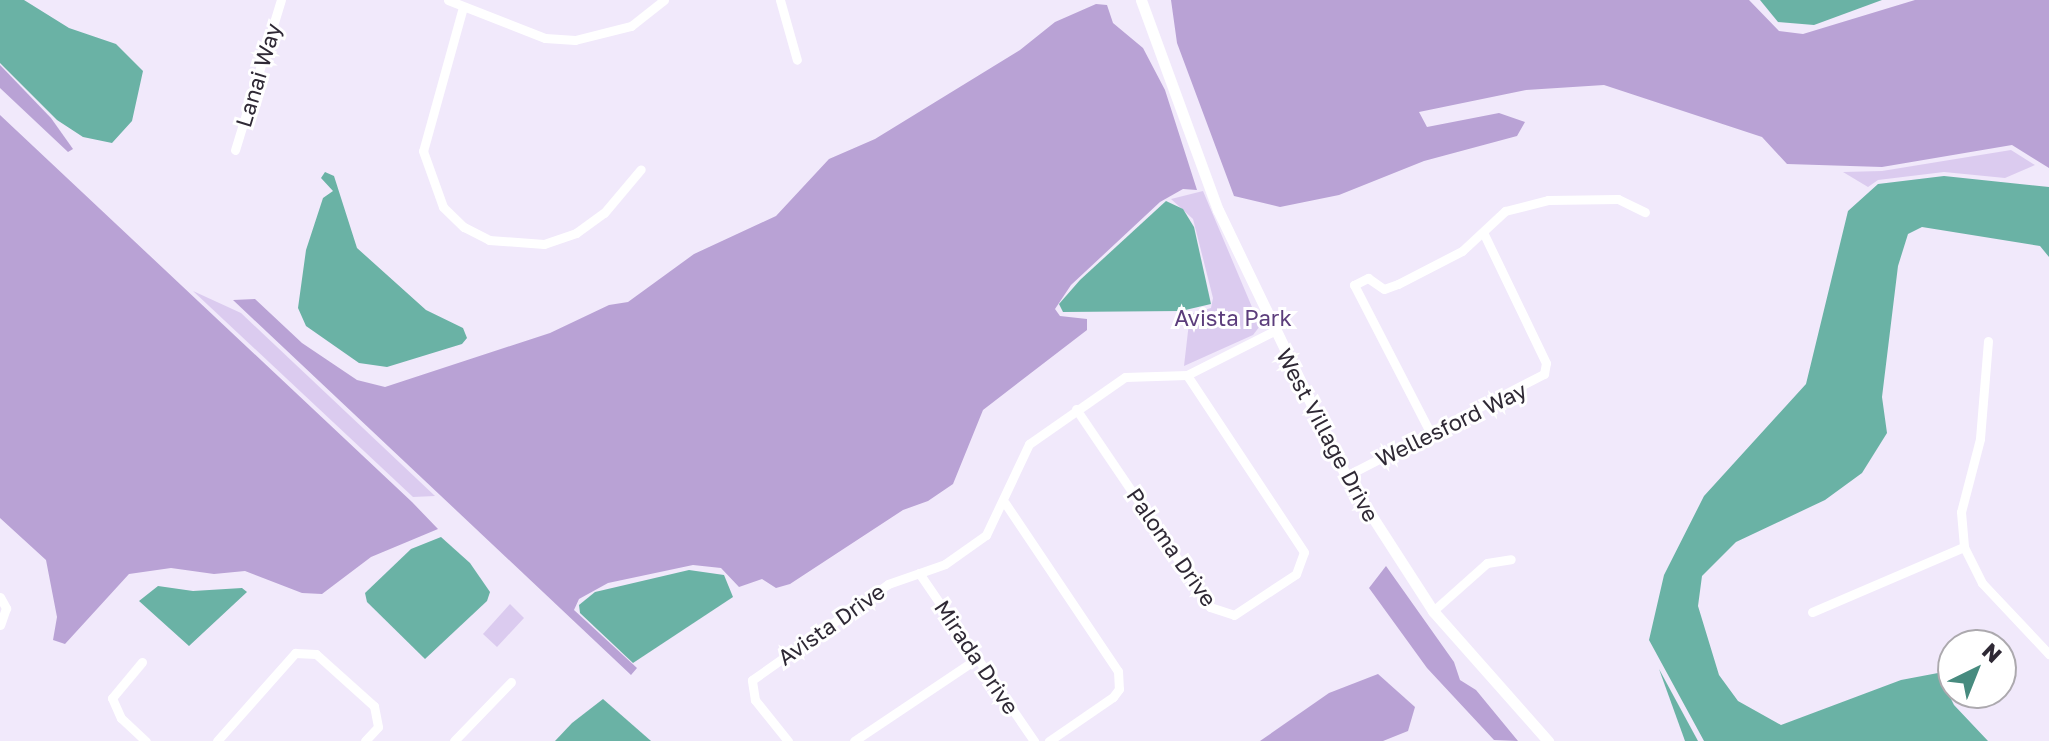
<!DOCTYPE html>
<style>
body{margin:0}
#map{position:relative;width:2049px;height:741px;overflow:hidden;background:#f1e9fb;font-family:"Golos Text",sans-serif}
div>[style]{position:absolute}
.green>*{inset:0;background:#dbcbef}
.forest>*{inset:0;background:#b9a2d5}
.water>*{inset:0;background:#6ab2a5}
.minor>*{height:9px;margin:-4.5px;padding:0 4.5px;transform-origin:4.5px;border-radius:4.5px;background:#fff}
.tertiary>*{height:11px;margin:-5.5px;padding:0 5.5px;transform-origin:5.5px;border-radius:5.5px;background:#fff}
span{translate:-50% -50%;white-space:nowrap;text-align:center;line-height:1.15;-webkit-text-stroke:6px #fff;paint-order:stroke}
.street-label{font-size:22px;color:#2f2935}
.park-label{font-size:22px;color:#5c3d7c}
.north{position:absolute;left:1937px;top:629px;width:80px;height:80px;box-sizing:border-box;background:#fff;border:2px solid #aca9ae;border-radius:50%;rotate:43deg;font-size:22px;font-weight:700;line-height:32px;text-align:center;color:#2f2935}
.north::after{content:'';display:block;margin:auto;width:28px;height:36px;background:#478b7f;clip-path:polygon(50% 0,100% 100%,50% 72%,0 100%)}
</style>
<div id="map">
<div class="green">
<div style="clip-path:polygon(2011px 150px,2035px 165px,2005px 178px,1944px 172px,1878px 180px,1868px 187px,1843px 172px,1882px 171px)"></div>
<div style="clip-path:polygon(1203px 191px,1260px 326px,1253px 335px,1184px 366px,1190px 314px,1211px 308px,1213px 298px,1193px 219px,1171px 199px)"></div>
<div style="clip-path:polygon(193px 291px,241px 313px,435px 496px,413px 497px)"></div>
<div style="clip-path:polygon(510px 604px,524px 618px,497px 647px,483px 634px)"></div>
</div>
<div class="forest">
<div style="clip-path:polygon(1171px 0,1749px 0,1779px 31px,1803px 34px,1915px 0,2049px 0,2049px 168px,2012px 145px,1882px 167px,1787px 164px,1762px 137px,1604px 85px,1526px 90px,1419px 112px,1427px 127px,1499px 113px,1525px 122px,1517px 136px,1424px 161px,1339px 195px,1280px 207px,1234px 196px,1177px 43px)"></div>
<div style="clip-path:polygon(1096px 4px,1107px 5px,1113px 23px,1143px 48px,1165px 90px,1197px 190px,1183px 189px,1160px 202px,1071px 285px,1055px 309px,1060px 316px,1087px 319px,1087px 330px,983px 410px,953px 484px,928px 501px,903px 510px,790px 584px,776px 588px,762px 579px,739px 587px,721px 568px,693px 565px,608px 583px,579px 599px,574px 610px,637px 668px,631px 675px,233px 300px,255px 299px,302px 343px,357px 380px,385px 387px,550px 333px,609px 305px,628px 302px,694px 254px,776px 216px,829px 159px,875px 139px,1020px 50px,1055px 22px)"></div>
<div style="clip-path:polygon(0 65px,51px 118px,73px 149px,68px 152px,0 88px)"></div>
<div style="clip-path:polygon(0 115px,412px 502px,438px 529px,371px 557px,322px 594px,302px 593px,245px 571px,214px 574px,171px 568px,129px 574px,65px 644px,53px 640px,57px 617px,46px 560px,0 518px)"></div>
<div style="clip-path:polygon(1386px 566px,1454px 662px,1460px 680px,1476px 690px,1518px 741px,1494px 740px,1427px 668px,1369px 588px)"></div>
<div style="clip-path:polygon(1378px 674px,1415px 707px,1408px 731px,1383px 741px,1260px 741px,1329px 693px)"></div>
</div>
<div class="water">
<div style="clip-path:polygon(0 0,24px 0,69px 28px,116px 44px,143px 71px,132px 121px,112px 143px,83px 137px,57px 120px,0 63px)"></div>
<div style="clip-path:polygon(1760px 0,1882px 0,1814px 25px,1778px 22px)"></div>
<div style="clip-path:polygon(325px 172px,334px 176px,357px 248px,426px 310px,463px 328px,467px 338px,462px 344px,387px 367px,359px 363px,306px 326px,298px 308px,306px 250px,323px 198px,333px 191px,321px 178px)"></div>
<div style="clip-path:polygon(1944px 176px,2049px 187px,2049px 257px,2040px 246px,1922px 227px,1908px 234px,1898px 266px,1882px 397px,1887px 433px,1862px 473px,1825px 500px,1736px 542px,1702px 576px,1698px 606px,1719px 675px,1738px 701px,1781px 725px,1901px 680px,1938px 673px,1954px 705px,1988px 741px,1704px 741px,1649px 640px,1664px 575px,1704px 496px,1806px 384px,1848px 211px,1878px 184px)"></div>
<div style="clip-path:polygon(1166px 201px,1183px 209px,1194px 227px,1211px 304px,1181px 311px,1063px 312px,1059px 304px,1080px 280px)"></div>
<div style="clip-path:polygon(441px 537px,470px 563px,490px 592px,487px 601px,425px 659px,367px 602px,365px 593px,411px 549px)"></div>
<div style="clip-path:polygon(689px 570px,724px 575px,733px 597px,633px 663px,580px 613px,579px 605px,595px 592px)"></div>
<div style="clip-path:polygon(158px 586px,193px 591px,242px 588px,247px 592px,189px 646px,139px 601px)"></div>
<div style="clip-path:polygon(1659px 669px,1698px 741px,1685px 741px)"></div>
<div style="clip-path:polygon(603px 699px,651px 741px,555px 741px,572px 723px)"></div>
</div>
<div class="minor">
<div style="left:448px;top:0;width:104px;rotate:21.4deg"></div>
<div style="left:545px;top:38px;width:30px;rotate:4deg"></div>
<div style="left:575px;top:40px;width:58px;rotate:-14deg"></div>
<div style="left:631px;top:26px;width:42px;rotate:-38.2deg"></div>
<div style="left:780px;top:0;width:62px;rotate:74.2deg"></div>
<div style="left:463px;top:7px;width:149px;rotate:105.5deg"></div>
<div style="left:423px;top:151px;width:59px;rotate:70.3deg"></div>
<div style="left:443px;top:207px;width:29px;rotate:44deg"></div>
<div style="left:464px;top:227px;width:28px;rotate:27deg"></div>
<div style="left:489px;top:240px;width:55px;rotate:4.2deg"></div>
<div style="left:544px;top:244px;width:34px;rotate:-19deg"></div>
<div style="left:576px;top:233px;width:34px;rotate:-36deg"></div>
<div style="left:604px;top:213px;width:57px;rotate:-49.9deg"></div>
<div style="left:235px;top:150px;width:157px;rotate:-73deg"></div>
<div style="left:1988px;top:341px;width:98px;rotate:94.7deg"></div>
<div style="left:1980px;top:439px;width:75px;rotate:104.6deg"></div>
<div style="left:1961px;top:512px;width:35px;rotate:85deg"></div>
<div style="left:1964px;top:547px;width:40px;rotate:63.4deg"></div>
<div style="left:1982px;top:583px;width:98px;rotate:46.7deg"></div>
<div style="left:1076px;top:409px;width:239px;rotate:55.9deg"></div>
<div style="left:1210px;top:607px;width:25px;rotate:18deg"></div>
<div style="left:1234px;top:615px;width:74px;rotate:-33.5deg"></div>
<div style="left:1296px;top:574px;width:23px;rotate:-70deg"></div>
<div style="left:1304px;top:552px;width:212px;rotate:-123.5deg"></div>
<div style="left:1431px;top:434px;width:168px;rotate:-117.3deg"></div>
<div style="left:1354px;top:285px;width:16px;rotate:-27deg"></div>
<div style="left:1368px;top:278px;width:19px;rotate:35deg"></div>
<div style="left:1384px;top:289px;width:15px;rotate:-20deg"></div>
<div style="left:1398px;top:284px;width:72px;rotate:-27.3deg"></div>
<div style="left:1462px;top:251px;width:59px;rotate:-42.9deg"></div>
<div style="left:1505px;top:211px;width:44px;rotate:-14.3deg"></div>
<div style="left:1548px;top:200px;width:70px;rotate:-0.8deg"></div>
<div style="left:1618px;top:199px;width:30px;rotate:26deg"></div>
<div style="left:1346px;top:476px;width:223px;rotate:-27.3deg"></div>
<div style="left:1544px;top:374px;width:11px;rotate:-80deg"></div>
<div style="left:1546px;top:363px;width:143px;rotate:-115.7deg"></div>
<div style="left:1005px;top:503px;width:202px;rotate:56.1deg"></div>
<div style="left:1118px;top:671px;width:18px;rotate:87deg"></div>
<div style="left:1119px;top:689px;width:10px;rotate:127deg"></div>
<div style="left:1113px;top:697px;width:78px;rotate:145.5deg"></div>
<div style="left:919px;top:573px;width:204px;rotate:55.6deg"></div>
<div style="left:0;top:597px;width:13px;rotate:61deg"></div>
<div style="left:6px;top:608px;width:18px;rotate:109deg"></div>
<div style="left:1433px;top:611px;width:72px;rotate:-41.6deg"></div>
<div style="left:1487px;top:563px;width:24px;rotate:-9deg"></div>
<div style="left:1812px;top:612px;width:165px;rotate:-23.2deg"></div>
<div style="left:142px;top:662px;width:47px;rotate:129.8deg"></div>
<div style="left:112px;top:698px;width:22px;rotate:66deg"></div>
<div style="left:121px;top:718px;width:34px;rotate:43deg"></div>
<div style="left:217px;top:741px;width:118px;rotate:-48.4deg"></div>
<div style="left:295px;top:653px;width:21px;rotate:3deg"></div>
<div style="left:316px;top:654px;width:78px;rotate:41.9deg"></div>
<div style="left:374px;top:706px;width:21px;rotate:79deg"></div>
<div style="left:378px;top:727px;width:19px;rotate:133deg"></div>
<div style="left:454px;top:741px;width:82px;rotate:-46deg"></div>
<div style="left:788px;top:741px;width:53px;rotate:-128.8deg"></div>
<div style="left:755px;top:700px;width:20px;rotate:-99deg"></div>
<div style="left:752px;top:680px;width:166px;rotate:-35.2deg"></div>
<div style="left:888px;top:584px;width:60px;rotate:-19.3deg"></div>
<div style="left:945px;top:564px;width:50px;rotate:-35.3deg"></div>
<div style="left:986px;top:535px;width:101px;rotate:-64.7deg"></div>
<div style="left:1029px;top:444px;width:117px;rotate:-34.9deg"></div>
<div style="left:1125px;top:377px;width:62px;rotate:-1.8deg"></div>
<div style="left:1187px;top:375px;width:97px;rotate:-26.8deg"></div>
<div style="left:854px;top:741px;width:149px;rotate:-33.8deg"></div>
</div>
<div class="tertiary">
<div style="left:1141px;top:0;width:224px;rotate:69.9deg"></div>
<div style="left:1218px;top:210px;width:295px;rotate:64.3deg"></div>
<div style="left:1346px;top:476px;width:161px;rotate:57.2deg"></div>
<div style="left:1433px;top:611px;width:174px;rotate:48.5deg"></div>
</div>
<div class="street-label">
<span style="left:258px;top:75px;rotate:-73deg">Lanai Way</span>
<span style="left:1451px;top:424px;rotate:-26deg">Wellesford Way</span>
<span style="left:1328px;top:435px;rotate:62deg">West Village Drive</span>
<span style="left:1172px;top:547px;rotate:55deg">Paloma Drive</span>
<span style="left:831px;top:624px;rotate:-35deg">Avista Drive</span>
<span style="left:977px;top:657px;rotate:56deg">Mirada Drive</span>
</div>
<div class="park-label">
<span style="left:1233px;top:318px">Avista Park</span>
</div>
<div class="north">N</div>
</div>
